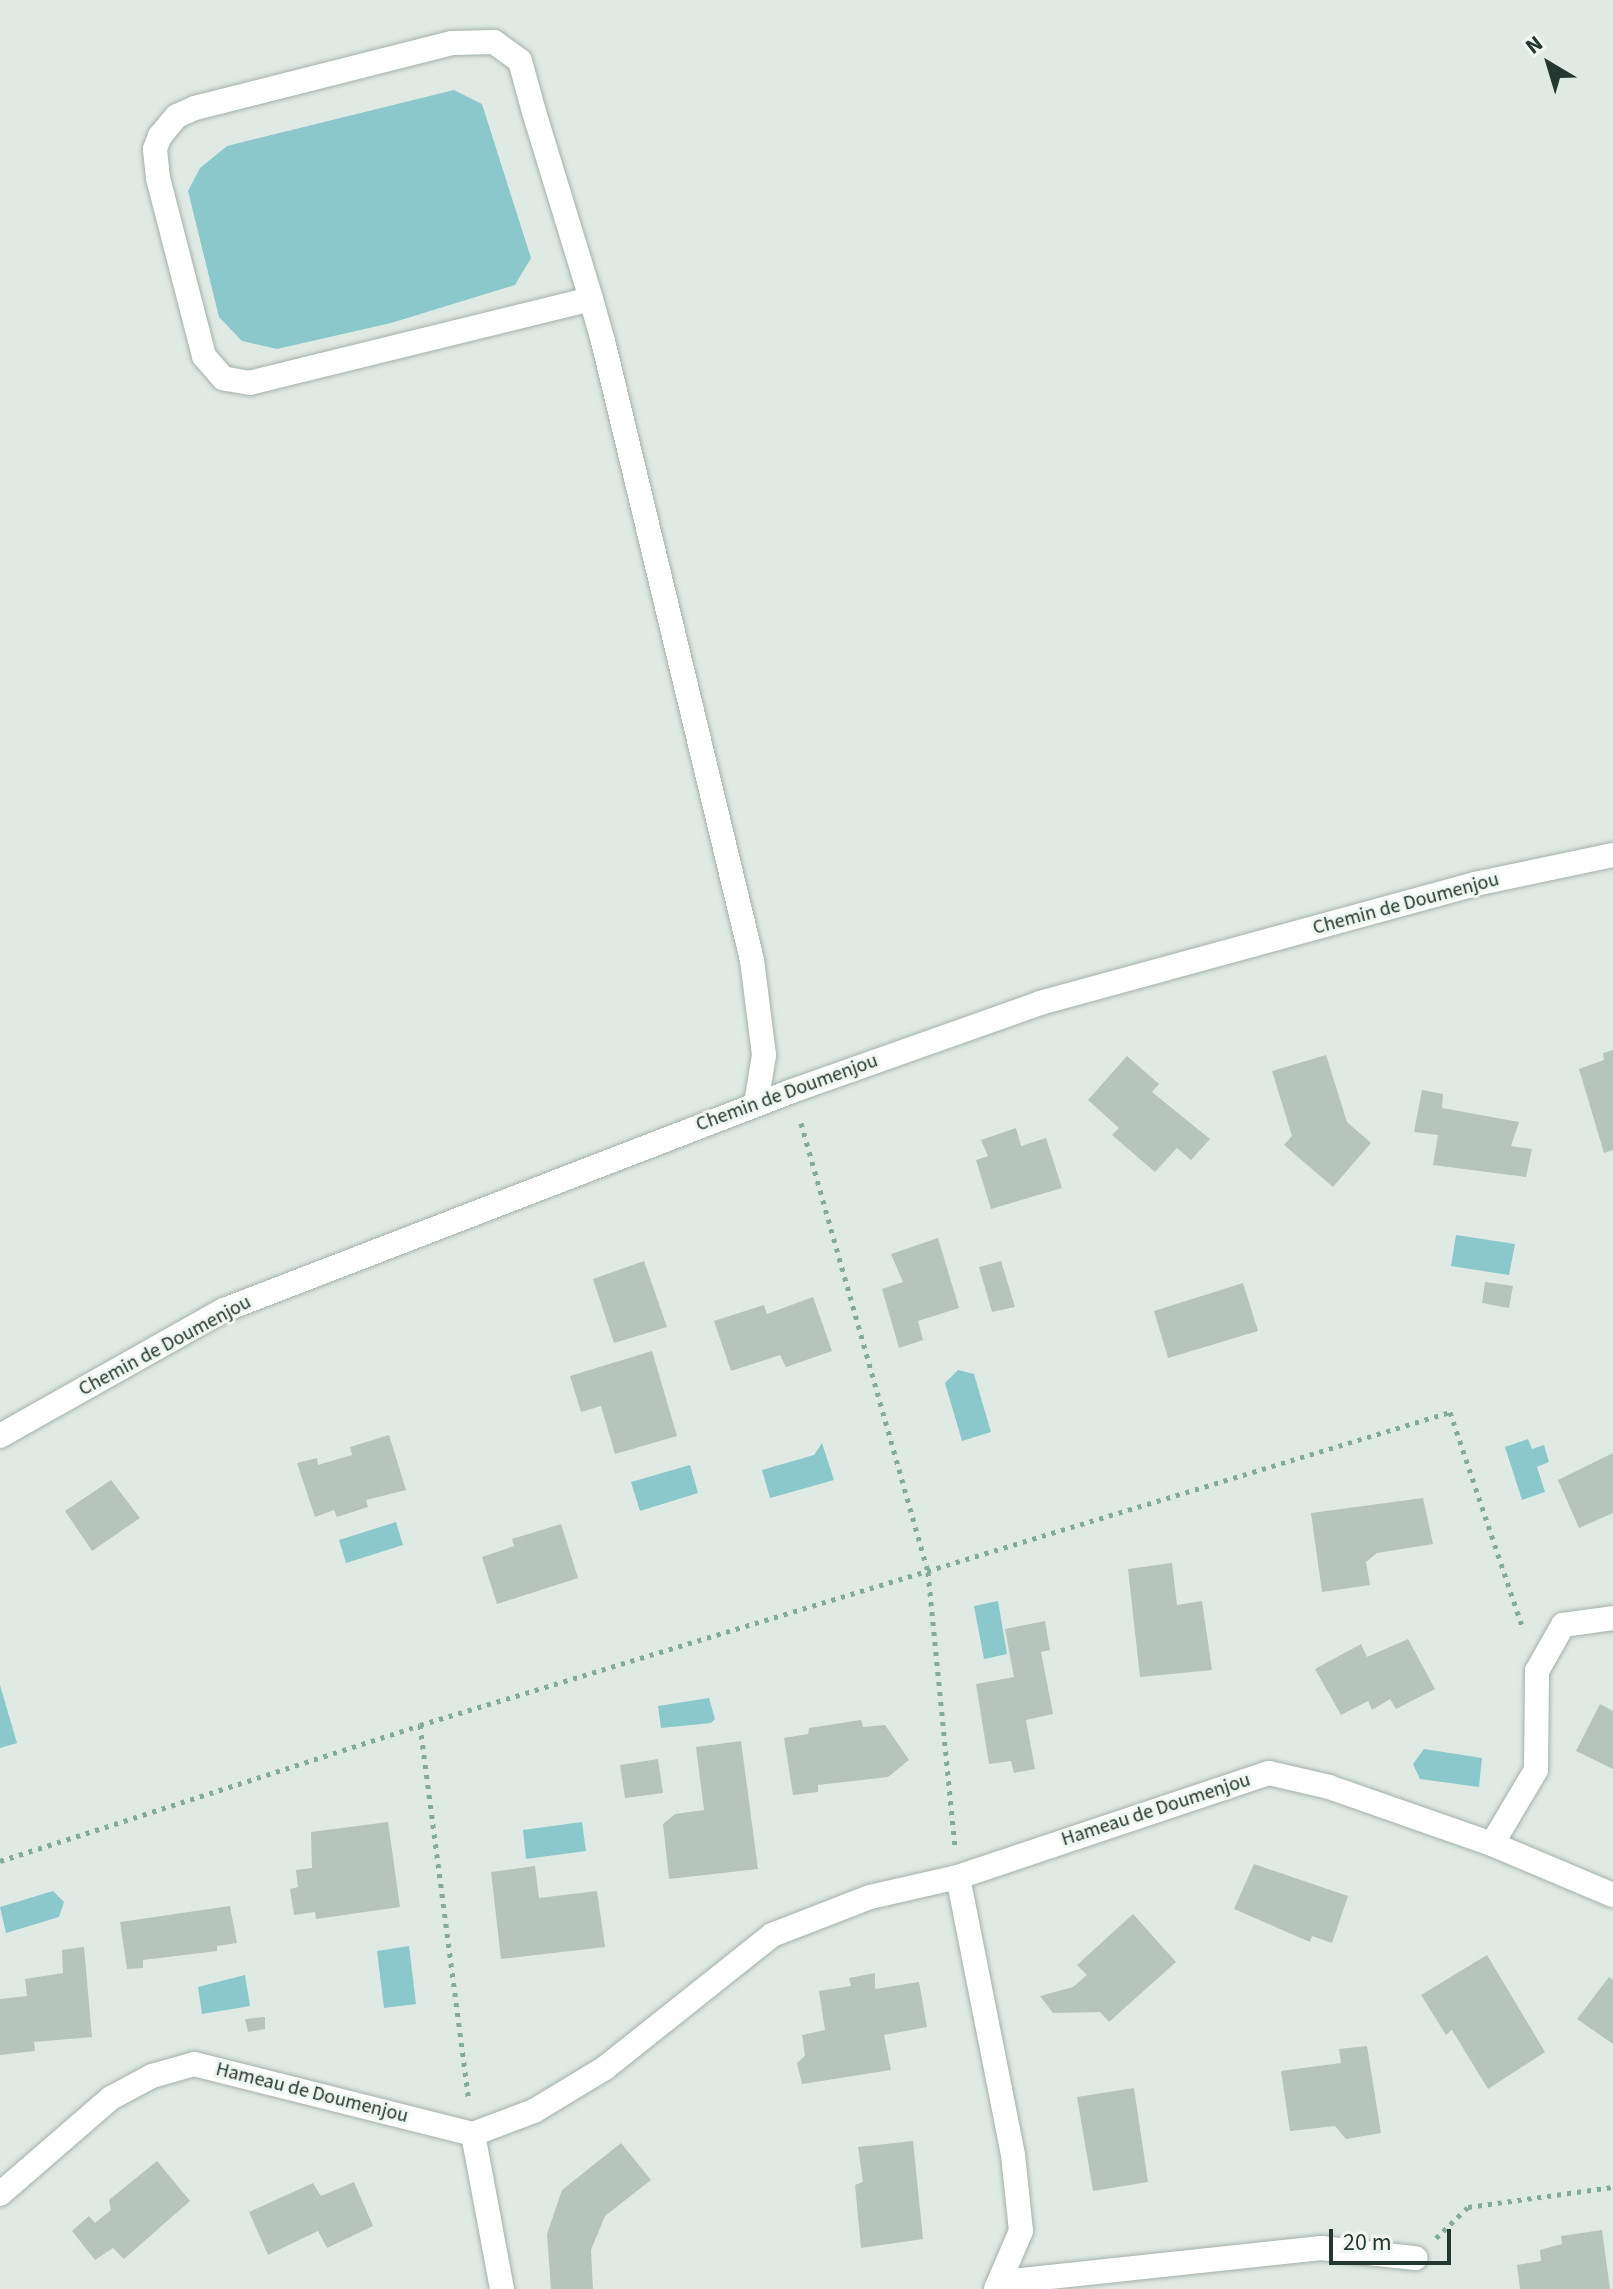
<!DOCTYPE html>
<style>
body{margin:0}
#map{position:relative;width:1613px;height:2289px;overflow:hidden;background:#e0eae4;font-family:"Source Sans 3",sans-serif}
div>[style]{position:absolute}
.water>*{inset:0;background:#8bc8cb}
.building>*{inset:0;background:#b5c4bd}
.path>*{height:5px;margin-top:-2.5px;transform-origin:0;background:repeating-linear-gradient(90deg,#82ab9a 0 4px,transparent 0 10px)}
.roads{filter:drop-shadow(0 0 2px #a3b1aa) drop-shadow(0 0 2px #a3b1aa)}
.minor>*{height:24px;margin:-12px;padding:0 12px;transform-origin:12px;border-radius:12px;background:#fff}
span{translate:-50% -50%;white-space:nowrap;text-align:center;line-height:1.15;-webkit-text-stroke:6px #f0f6f2;paint-order:stroke}
.street-label{font-size:20px;color:#223830}
.north{position:absolute;left:1509px;top:24px;width:80px;height:80px;-webkit-text-stroke:6px #f0f6f2;paint-order:stroke;rotate:322deg;font-size:22px;font-weight:700;line-height:32px;text-align:center;color:#223830}
.north::after{content:'';display:block;margin:auto;width:28px;height:36px;background:#223830;clip-path:polygon(50% 0,100% 100%,50% 72%,0 100%)}
.scale{position:absolute;left:1329px;top:2229px;width:122px;height:36px;box-sizing:border-box;border:4px solid #223830;border-top:0;padding-left:10px;font-size:24px;line-height:28px;white-space:nowrap;color:#223830;-webkit-text-stroke:6px #f0f6f2;paint-order:stroke}
</style>
<div id="map">
<div class="water">
<div style="clip-path:polygon(454px 90px,482px 104px,531px 258px,515px 285px,391px 323px,277px 349px,242px 341px,219px 317px,188px 191px,200px 168px,227px 146px)"></div>
<div style="clip-path:polygon(1456px 1235px,1515px 1244px,1509px 1275px,1451px 1266px)"></div>
<div style="clip-path:polygon(958px 1370px,974px 1374px,991px 1432px,962px 1441px,945px 1383px)"></div>
<div style="clip-path:polygon(1528px 1439px,1532px 1449px,1544px 1445px,1549px 1462px,1537px 1467px,1545px 1492px,1522px 1500px,1505px 1447px)"></div>
<div style="clip-path:polygon(822px 1443px,834px 1480px,770px 1498px,762px 1470px,814px 1455px)"></div>
<div style="clip-path:polygon(690px 1465px,698px 1493px,640px 1511px,631px 1482px)"></div>
<div style="clip-path:polygon(396px 1522px,403px 1545px,346px 1563px,339px 1540px)"></div>
<div style="clip-path:polygon(998px 1601px,1007px 1654px,984px 1659px,974px 1606px)"></div>
<div style="clip-path:polygon(0 1685px,17px 1743px,0 1748px)"></div>
<div style="clip-path:polygon(709px 1698px,715px 1719px,711px 1723px,661px 1728px,658px 1706px)"></div>
<div style="clip-path:polygon(1424px 1749px,1482px 1758px,1479px 1787px,1420px 1779px,1413px 1764px)"></div>
<div style="clip-path:polygon(582px 1822px,586px 1851px,526px 1859px,523px 1830px)"></div>
<div style="clip-path:polygon(53px 1891px,64px 1902px,59px 1917px,6px 1933px,0 1907px)"></div>
<div style="clip-path:polygon(409px 1946px,416px 2004px,384px 2008px,377px 1951px)"></div>
<div style="clip-path:polygon(245px 1975px,250px 2006px,202px 2014px,198px 1987px)"></div>
</div>
<div class="building">
<div style="clip-path:polygon(1613px 1050px,1613px 1150px,1604px 1153px,1579px 1069px,1604px 1060px,1603px 1053px)"></div>
<div style="clip-path:polygon(1326px 1055px,1347px 1122px,1371px 1143px,1333px 1187px,1284px 1145px,1292px 1136px,1272px 1071px)"></div>
<div style="clip-path:polygon(1127px 1056px,1159px 1084px,1152px 1092px,1210px 1139px,1191px 1160px,1177px 1148px,1155px 1172px,1112px 1135px,1119px 1128px,1088px 1100px)"></div>
<div style="clip-path:polygon(1422px 1090px,1443px 1094px,1442px 1108px,1519px 1122px,1511px 1146px,1532px 1149px,1526px 1177px,1433px 1165px,1438px 1135px,1414px 1132px)"></div>
<div style="clip-path:polygon(1016px 1128px,1021px 1146px,1046px 1138px,1062px 1188px,991px 1209px,976px 1160px,988px 1156px,981px 1140px)"></div>
<div style="clip-path:polygon(938px 1238px,959px 1308px,918px 1321px,923px 1340px,899px 1348px,882px 1289px,903px 1282px,891px 1254px)"></div>
<div style="clip-path:polygon(644px 1261px,667px 1327px,614px 1343px,593px 1279px)"></div>
<div style="clip-path:polygon(1001px 1261px,1015px 1307px,992px 1312px,979px 1267px)"></div>
<div style="clip-path:polygon(1485px 1282px,1513px 1286px,1509px 1308px,1482px 1303px)"></div>
<div style="clip-path:polygon(1243px 1283px,1258px 1331px,1168px 1358px,1154px 1311px)"></div>
<div style="clip-path:polygon(813px 1297px,832px 1351px,786px 1367px,780px 1355px,731px 1371px,714px 1321px,764px 1305px,767px 1314px)"></div>
<div style="clip-path:polygon(652px 1351px,677px 1436px,615px 1454px,601px 1406px,581px 1412px,570px 1376px)"></div>
<div style="clip-path:polygon(389px 1435px,406px 1490px,366px 1500px,368px 1507px,337px 1517px,334px 1510px,315px 1517px,297px 1463px,317px 1458px,318px 1465px,352px 1455px,350px 1447px)"></div>
<div style="clip-path:polygon(1613px 1453px,1613px 1513px,1579px 1528px,1558px 1480px)"></div>
<div style="clip-path:polygon(111px 1480px,140px 1518px,92px 1551px,65px 1511px)"></div>
<div style="clip-path:polygon(1423px 1498px,1433px 1544px,1377px 1553px,1366px 1562px,1370px 1585px,1322px 1592px,1311px 1513px)"></div>
<div style="clip-path:polygon(561px 1524px,578px 1578px,497px 1604px,482px 1557px,514px 1546px,512px 1539px)"></div>
<div style="clip-path:polygon(1172px 1563px,1177px 1605px,1202px 1601px,1212px 1670px,1140px 1677px,1128px 1569px)"></div>
<div style="clip-path:polygon(1045px 1621px,1050px 1650px,1041px 1652px,1053px 1714px,1026px 1720px,1035px 1769px,1014px 1773px,1011px 1761px,989px 1764px,976px 1684px,1014px 1677px,1005px 1629px)"></div>
<div style="clip-path:polygon(1408px 1639px,1435px 1689px,1396px 1709px,1390px 1699px,1372px 1710px,1368px 1701px,1341px 1715px,1315px 1669px,1361px 1644px,1367px 1657px)"></div>
<div style="clip-path:polygon(1600px 1704px,1613px 1711px,1613px 1769px,1576px 1751px)"></div>
<div style="clip-path:polygon(861px 1720px,863px 1727px,885px 1725px,909px 1760px,888px 1777px,818px 1785px,818px 1792px,793px 1795px,784px 1738px,808px 1734px,809px 1728px)"></div>
<div style="clip-path:polygon(741px 1741px,758px 1869px,669px 1879px,663px 1824px,675px 1814px,704px 1810px,696px 1747px)"></div>
<div style="clip-path:polygon(658px 1759px,663px 1793px,625px 1798px,620px 1765px)"></div>
<div style="clip-path:polygon(388px 1822px,400px 1907px,316px 1919px,315px 1912px,294px 1915px,290px 1889px,298px 1887px,296px 1870px,312px 1868px,311px 1832px)"></div>
<div style="clip-path:polygon(1254px 1864px,1348px 1896px,1332px 1943px,1312px 1936px,1310px 1942px,1234px 1909px)"></div>
<div style="clip-path:polygon(535px 1866px,539px 1898px,597px 1891px,605px 1947px,501px 1959px,491px 1872px)"></div>
<div style="clip-path:polygon(230px 1906px,237px 1943px,217px 1946px,217px 1951px,143px 1960px,143px 1968px,127px 1969px,120px 1922px)"></div>
<div style="clip-path:polygon(1133px 1914px,1176px 1962px,1109px 2022px,1100px 2012px,1053px 2013px,1040px 1996px,1073px 1987px,1087px 1975px,1077px 1965px)"></div>
<div style="clip-path:polygon(84px 1947px,92px 2037px,34px 2042px,35px 2051px,0 2055px,0 1999px,27px 1996px,25px 1979px,63px 1973px,62px 1950px)"></div>
<div style="clip-path:polygon(1487px 1955px,1545px 2052px,1488px 2089px,1452px 2030px,1446px 2035px,1421px 1995px)"></div>
<div style="clip-path:polygon(875px 1973px,875px 1989px,919px 1982px,927px 2027px,884px 2035px,891px 2070px,802px 2084px,797px 2063px,805px 2056px,802px 2035px,825px 2030px,819px 1991px,851px 1986px,849px 1978px)"></div>
<div style="clip-path:polygon(1609px 1977px,1613px 1980px,1613px 2044px,1577px 2019px)"></div>
<div style="clip-path:polygon(265px 2017px,265px 2029px,248px 2032px,245px 2019px)"></div>
<div style="clip-path:polygon(1367px 2046px,1381px 2133px,1346px 2139px,1335px 2126px,1290px 2131px,1281px 2071px,1341px 2063px,1339px 2049px)"></div>
<div style="clip-path:polygon(1134px 2088px,1148px 2182px,1093px 2191px,1077px 2097px)"></div>
<div style="clip-path:polygon(913px 2141px,923px 2239px,861px 2248px,855px 2185px,863px 2182px,858px 2147px)"></div>
<div style="clip-path:polygon(621px 2143px,651px 2180px,605px 2216px,591px 2250px,593px 2289px,551px 2289px,547px 2234px,562px 2190px)"></div>
<div style="clip-path:polygon(157px 2161px,190px 2201px,124px 2259px,113px 2248px,95px 2260px,72px 2231px,89px 2216px,95px 2223px,111px 2210px,109px 2200px)"></div>
<div style="clip-path:polygon(354px 2182px,373px 2226px,327px 2248px,318px 2231px,268px 2255px,249px 2212px,313px 2183px,321px 2196px)"></div>
<div style="clip-path:polygon(1602px 2230px,1610px 2289px,1520px 2289px,1517px 2265px,1541px 2261px,1540px 2250px,1562px 2244px,1561px 2236px)"></div>
</div>
<div class="path">
<div style="left:801px;top:1123px;width:467px;rotate:74.2deg"></div>
<div style="left:928px;top:1572px;width:275px;rotate:84.4deg"></div>
<div style="left:420px;top:1725px;width:379px;rotate:82.6deg"></div>
<div style="left:0;top:1861px;width:441px;rotate:-17.9deg"></div>
<div style="left:420px;top:1725px;width:1077px;rotate:-16.9deg"></div>
<div style="left:1450px;top:1412px;width:229px;rotate:71.4deg"></div>
<div style="left:1436px;top:2238px;width:45px;rotate:-44.1deg"></div>
<div style="left:1468px;top:2207px;width:146px;rotate:-7.9deg"></div>
</div>
<div class="roads">
<div class="minor">
<div style="left:591px;top:299px;width:351px;rotate:166.2deg"></div>
<div style="left:250px;top:383px;width:27px;rotate:-170deg"></div>
<div style="left:223px;top:378px;width:29px;rotate:-131deg"></div>
<div style="left:204px;top:356px;width:184px;rotate:-104.5deg"></div>
<div style="left:158px;top:178px;width:29px;rotate:-96deg"></div>
<div style="left:155px;top:149px;width:14px;rotate:-69deg"></div>
<div style="left:160px;top:136px;width:26px;rotate:-50deg"></div>
<div style="left:177px;top:116px;width:20px;rotate:-24deg"></div>
<div style="left:195px;top:108px;width:265px;rotate:-14.2deg"></div>
<div style="left:452px;top:43px;width:42px;rotate:-1.4deg"></div>
<div style="left:494px;top:42px;width:32px;rotate:36deg"></div>
<div style="left:520px;top:61px;width:53px;rotate:74.6deg"></div>
<div style="left:534px;top:112px;width:195px;rotate:73deg"></div>
<div style="left:591px;top:299px;width:44px;rotate:74.1deg"></div>
<div style="left:603px;top:341px;width:637px;rotate:76.47deg"></div>
<div style="left:752px;top:960px;width:96px;rotate:82.8deg"></div>
<div style="left:764px;top:1055px;width:50px;rotate:99.3deg"></div>
<div style="left:0;top:1436px;width:257px;rotate:-29.4deg"></div>
<div style="left:224px;top:1310px;width:609px;rotate:-21.08deg"></div>
<div style="left:792px;top:1091px;width:263px;rotate:-19.5deg"></div>
<div style="left:1040px;top:1003px;width:451px;rotate:-15.3deg"></div>
<div style="left:1475px;top:884px;width:141px;rotate:-11.9deg"></div>
<div style="left:1492px;top:1844px;width:86px;rotate:-59.3deg"></div>
<div style="left:1536px;top:1770px;width:99px;rotate:-89.4deg"></div>
<div style="left:1537px;top:1671px;width:53px;rotate:-60.5deg"></div>
<div style="left:1563px;top:1625px;width:50px;rotate:-8deg"></div>
<div style="left:958px;top:1877px;width:283px;rotate:78.8deg"></div>
<div style="left:1013px;top:2155px;width:76px;rotate:84deg"></div>
<div style="left:1021px;top:2231px;width:63px;rotate:113.3deg"></div>
<div style="left:473px;top:2134px;width:158px;rotate:79.4deg"></div>
<div style="left:0;top:2194px;width:147px;rotate:-40.9deg"></div>
<div style="left:111px;top:2098px;width:47px;rotate:-28.2deg"></div>
<div style="left:152px;top:2076px;width:44px;rotate:-15.9deg"></div>
<div style="left:194px;top:2064px;width:288px;rotate:14.1deg"></div>
<div style="left:473px;top:2134px;width:65px;rotate:-20.7deg"></div>
<div style="left:534px;top:2111px;width:83px;rotate:-31.2deg"></div>
<div style="left:605px;top:2068px;width:213px;rotate:-38.5deg"></div>
<div style="left:772px;top:1935px;width:105px;rotate:-21.2deg"></div>
<div style="left:870px;top:1897px;width:90px;rotate:-12.8deg"></div>
<div style="left:958px;top:1877px;width:328px;rotate:-18.5deg"></div>
<div style="left:1269px;top:1773px;width:62px;rotate:13.1deg"></div>
<div style="left:1329px;top:1787px;width:173px;rotate:19.3deg"></div>
<div style="left:1492px;top:1844px;width:131px;rotate:22.9deg"></div>
<div style="left:1003px;top:2282px;width:320px;rotate:-6.1deg"></div>
<div style="left:1321px;top:2248px;width:95px;rotate:6.1deg"></div>
</div>
</div>
<div class="street-label">
<span style="left:1406px;top:904px;rotate:-15deg">Chemin de Doumenjou</span>
<span style="left:787px;top:1093px;rotate:-20deg">Chemin de Doumenjou</span>
<span style="left:165px;top:1346px;rotate:-28deg">Chemin de Doumenjou</span>
<span style="left:1156px;top:1810px;rotate:-18deg">Hameau de Doumenjou</span>
<span style="left:312px;top:2093px;rotate:14deg">Hameau de Doumenjou</span>
</div>
<div class="north">N</div>
<div class="scale">20 m</div>
</div>
